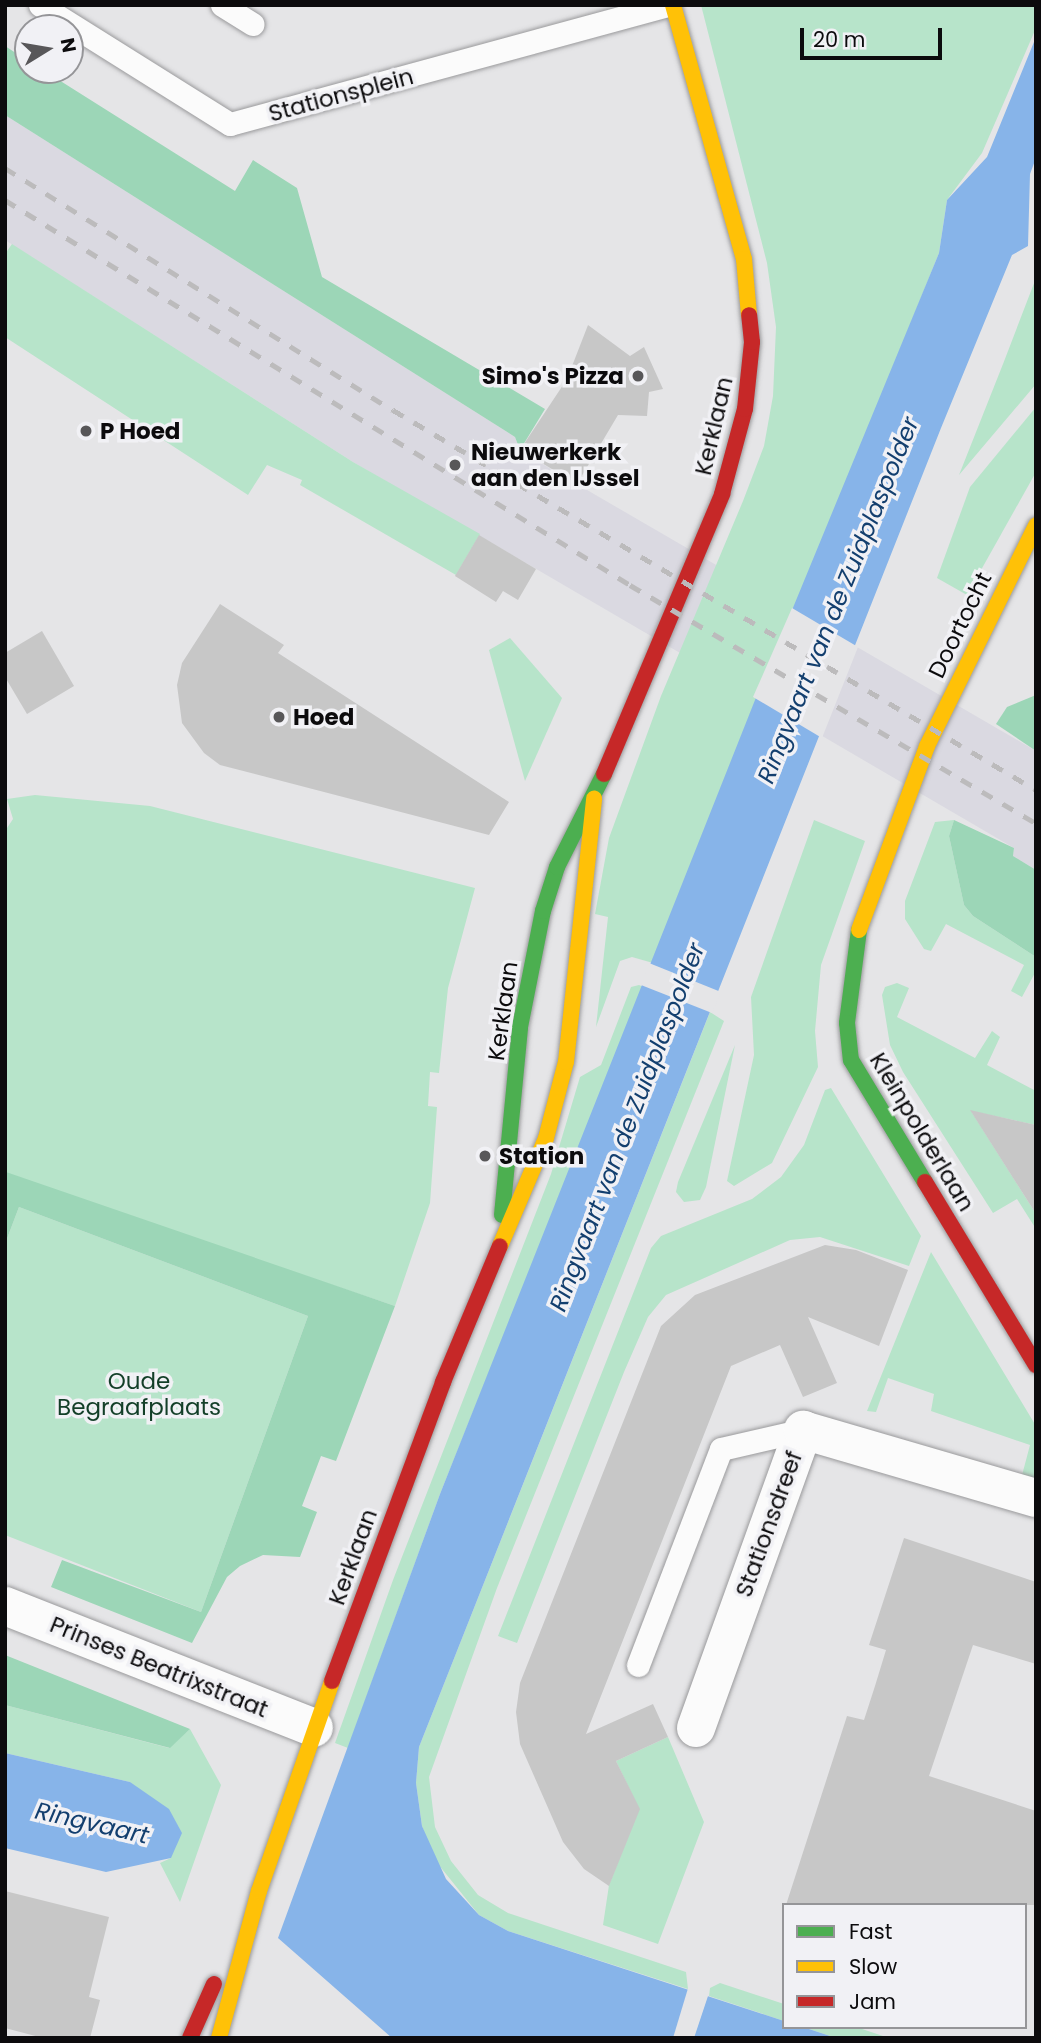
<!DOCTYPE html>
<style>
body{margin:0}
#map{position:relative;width:1041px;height:2043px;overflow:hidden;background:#e5e5e7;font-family:Poppins,sans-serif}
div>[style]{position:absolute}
.built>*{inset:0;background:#dad9e1}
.green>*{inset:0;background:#b7e4ca}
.forest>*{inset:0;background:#9cd6b7}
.water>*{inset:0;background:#87b4e9}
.pier>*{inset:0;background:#e5e5e7}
.building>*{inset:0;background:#c7c7c7}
.roads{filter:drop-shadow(0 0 2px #9a9a9c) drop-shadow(0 0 2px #9a9a9c)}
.lane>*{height:23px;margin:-11.5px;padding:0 11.5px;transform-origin:11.5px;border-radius:11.5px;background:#fbfbfb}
.street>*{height:38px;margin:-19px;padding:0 19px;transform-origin:19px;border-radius:19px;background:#fbfbfb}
.fast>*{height:16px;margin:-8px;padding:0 8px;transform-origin:8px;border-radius:8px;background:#4caf50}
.slow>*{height:16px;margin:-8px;padding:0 8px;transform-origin:8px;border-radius:8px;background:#ffc107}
.jam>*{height:16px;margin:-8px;padding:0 8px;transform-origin:8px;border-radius:8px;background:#c62828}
.rail>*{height:5px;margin-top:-2.5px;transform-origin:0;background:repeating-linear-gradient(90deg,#bcbbbc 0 12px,transparent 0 24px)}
.dots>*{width:19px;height:19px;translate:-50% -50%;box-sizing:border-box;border:4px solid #f1f1f5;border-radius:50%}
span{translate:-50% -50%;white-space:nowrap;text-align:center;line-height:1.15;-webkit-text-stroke:7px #f1f1f5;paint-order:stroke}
.street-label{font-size:23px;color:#0c0b0d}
.poi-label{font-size:23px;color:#0c0b0d;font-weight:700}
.right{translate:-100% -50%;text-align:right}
.left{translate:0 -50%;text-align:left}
.park-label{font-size:23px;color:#133f28}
.water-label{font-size:24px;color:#133f6f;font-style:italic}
.frame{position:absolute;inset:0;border:7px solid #0c0b0d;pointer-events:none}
.legend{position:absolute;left:782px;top:1903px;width:245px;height:126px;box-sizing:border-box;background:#f1f1f5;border:2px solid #959598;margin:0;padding:9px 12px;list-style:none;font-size:21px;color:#0c0b0d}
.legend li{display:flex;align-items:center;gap:14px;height:35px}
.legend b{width:35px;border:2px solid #959598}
.north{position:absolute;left:14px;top:14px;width:70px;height:70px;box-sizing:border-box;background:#f1f1f5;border:2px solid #959598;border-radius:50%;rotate:79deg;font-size:19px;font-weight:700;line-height:28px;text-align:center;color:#0c0b0d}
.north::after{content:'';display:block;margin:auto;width:24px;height:32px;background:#585759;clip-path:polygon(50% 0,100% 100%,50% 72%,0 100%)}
.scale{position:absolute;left:800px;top:28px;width:142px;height:32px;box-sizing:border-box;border:4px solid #0c0b0d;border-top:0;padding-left:9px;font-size:21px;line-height:24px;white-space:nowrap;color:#0c0b0d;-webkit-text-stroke:5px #f1f1f5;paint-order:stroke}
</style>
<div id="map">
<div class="built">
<div style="clip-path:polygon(5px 115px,515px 437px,520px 451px,1036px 751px,1036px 870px,1013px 856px,1014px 848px,353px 462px,5px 240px)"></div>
</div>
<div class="green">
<div style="clip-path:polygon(701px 5px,1036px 5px,1036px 28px,982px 153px,947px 200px,939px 253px,653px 963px,632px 957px,620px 961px,596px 1027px,608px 917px,595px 914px,609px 838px,661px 696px,743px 501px,764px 446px,773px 396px,776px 327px,767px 263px)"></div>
<div style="clip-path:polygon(12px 244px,353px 462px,480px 534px,456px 575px,300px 485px,302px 480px,267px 465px,248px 495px,5px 337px,5px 254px)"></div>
<div style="clip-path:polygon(1036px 278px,1036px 384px,959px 475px,1003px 364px)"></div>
<div style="clip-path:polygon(1036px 407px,1036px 472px,967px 595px,937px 578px,970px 487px)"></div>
<div style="clip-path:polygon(510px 638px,562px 698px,525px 781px,489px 650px)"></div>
<div style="clip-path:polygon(35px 795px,150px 806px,475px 888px,448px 988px,439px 1073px,430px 1072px,428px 1106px,437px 1107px,430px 1203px,395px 1306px,5px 1175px,5px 831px,13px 819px,7px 799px)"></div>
<div style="clip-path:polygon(814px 820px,865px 841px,821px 965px,815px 1031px,818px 1067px,772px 1163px,734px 1186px,727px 1181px,754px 1055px,751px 997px)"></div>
<div style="clip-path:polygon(954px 820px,949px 836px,964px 905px,973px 916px,1036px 957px,1036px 971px,1022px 997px,1011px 991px,1024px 965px,946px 924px,931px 951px,924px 949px,905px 919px,905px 901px,935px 822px)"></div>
<div style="clip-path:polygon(897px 983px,909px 988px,897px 1017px,975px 1058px,992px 1031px,1000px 1037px,987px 1065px,1036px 1091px,1036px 1125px,971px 1111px,1036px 1214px,1036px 1229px,1017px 1199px,993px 1213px,903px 1072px,890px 1045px,882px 995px,885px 987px)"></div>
<div style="clip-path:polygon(639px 985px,644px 987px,440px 1494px,348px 1748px,335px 1743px,393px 1580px,551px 1174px,580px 1077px,601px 1065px,631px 987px)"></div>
<div style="clip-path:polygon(710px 1012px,724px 1021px,497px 1588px,429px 1777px,435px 1827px,451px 1861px,478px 1895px,508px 1913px,686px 1972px,688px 1989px,508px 1931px,479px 1915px,434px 1859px,422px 1826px,416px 1783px,419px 1747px)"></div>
<div style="clip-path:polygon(735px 1045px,706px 1187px,700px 1200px,684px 1202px,676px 1192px,678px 1182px)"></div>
<div style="clip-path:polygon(831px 1088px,921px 1236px,909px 1266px,820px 1237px,790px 1240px,666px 1295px,648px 1317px,624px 1372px,517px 1643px,498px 1636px,651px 1248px,661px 1236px,752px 1199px,781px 1177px,804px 1145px,825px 1090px)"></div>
<div style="clip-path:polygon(19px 1207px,308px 1316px,201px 1612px,5px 1535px,5px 1244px)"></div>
<div style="clip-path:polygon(931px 1252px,1036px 1426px,1036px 1480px,1021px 1479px,1030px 1445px,931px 1411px,934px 1394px,888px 1378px,876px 1412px,867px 1411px)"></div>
<div style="clip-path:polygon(5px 1705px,169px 1748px,190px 1729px,221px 1785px,180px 1902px,160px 1863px,171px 1858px,130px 1782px,5px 1753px)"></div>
<div style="clip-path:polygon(668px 1737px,704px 1822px,658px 1944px,603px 1925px,609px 1885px,639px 1809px,616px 1761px)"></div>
<div style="clip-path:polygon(720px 1983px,784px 2004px,784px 2021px,709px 1996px,710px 1988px)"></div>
<div style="clip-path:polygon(803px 2027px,856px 2027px,889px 2038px,836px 2038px)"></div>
</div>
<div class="forest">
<div style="clip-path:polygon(5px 46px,28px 61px,28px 70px,43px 70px,235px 191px,253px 160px,297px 188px,322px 277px,545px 409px,520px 450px,515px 437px,5px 115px)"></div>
<div style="clip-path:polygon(1036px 695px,1036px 751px,996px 724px,1007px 707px)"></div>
<div style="clip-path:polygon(954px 820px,1014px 848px,1013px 856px,1036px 870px,1036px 957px,973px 916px,964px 905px,949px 836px)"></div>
<div style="clip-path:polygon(6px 1172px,395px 1306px,336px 1461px,321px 1456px,302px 1506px,317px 1512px,300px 1557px,263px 1555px,240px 1566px,227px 1577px,192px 1643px,51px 1587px,62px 1560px,201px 1612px,308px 1316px,19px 1207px,5px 1244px)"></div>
<div style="clip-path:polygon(5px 1655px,190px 1729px,170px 1748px,5px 1705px)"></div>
</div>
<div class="water">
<div style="clip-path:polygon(1036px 37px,1036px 158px,1030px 174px,1028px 246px,1012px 255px,941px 428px,419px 1747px,416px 1783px,422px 1826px,446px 1879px,479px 1915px,508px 1931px,784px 2021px,784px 2027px,803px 2027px,836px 2038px,392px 2038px,278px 1938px,440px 1494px,755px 700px,939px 253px,947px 200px,987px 157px)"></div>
<div style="clip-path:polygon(5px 1753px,130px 1782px,169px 1809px,182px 1833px,171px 1858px,106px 1872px,5px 1848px)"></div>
</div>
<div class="pier">
<div style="clip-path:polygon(792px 608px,858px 647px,822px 738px,753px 697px)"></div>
<div style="clip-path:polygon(649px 963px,721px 992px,712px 1013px,641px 985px)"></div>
<div style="clip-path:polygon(689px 1985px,709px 1993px,694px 2038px,673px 2038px)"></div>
</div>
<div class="building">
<div style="clip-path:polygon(588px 325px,630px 356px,644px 347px,663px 389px,649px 392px,647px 416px,618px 415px,577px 484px,520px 450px,567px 379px)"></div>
<div style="clip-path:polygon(479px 535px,536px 569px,518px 600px,503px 591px,496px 602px,455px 576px)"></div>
<div style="clip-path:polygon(220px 604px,284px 645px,278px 653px,509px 802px,489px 835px,220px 765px,204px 753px,182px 723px,177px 685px,182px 663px)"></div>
<div style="clip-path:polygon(42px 631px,74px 686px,27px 714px,5px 677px,5px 653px)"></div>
<div style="clip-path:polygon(970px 1110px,1036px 1125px,1036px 1214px)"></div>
<div style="clip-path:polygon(825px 1245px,856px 1250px,908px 1270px,879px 1346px,808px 1317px,837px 1383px,803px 1397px,780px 1345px,731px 1366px,586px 1734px,653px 1704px,668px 1737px,616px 1761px,640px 1809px,609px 1886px,584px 1869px,563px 1842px,520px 1744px,516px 1712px,520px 1683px,661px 1326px,695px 1295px)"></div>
<div style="clip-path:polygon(904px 1538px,1036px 1582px,1036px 1664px,973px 1645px,929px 1776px,1036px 1811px,1036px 1905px,786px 1905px,847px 1716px,864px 1720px,875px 1686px,886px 1650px,869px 1645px)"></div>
<div style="clip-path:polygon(5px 1891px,109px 1917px,89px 1997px,100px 2000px,90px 2038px,43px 2038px,5px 2028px)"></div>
</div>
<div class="roads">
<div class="lane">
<div style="left:40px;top:5px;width:224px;rotate:32.1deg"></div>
<div style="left:230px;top:124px;width:454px;rotate:-15.2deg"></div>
<div style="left:222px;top:5px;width:36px;rotate:32deg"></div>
<div style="left:638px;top:1665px;width:231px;rotate:-69deg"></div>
<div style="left:721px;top:1449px;width:84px;rotate:-13deg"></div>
</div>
<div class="street">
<div style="left:5px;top:1606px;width:332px;rotate:21.5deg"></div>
<div style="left:696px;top:1728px;width:317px;rotate:-70.2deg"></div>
<div style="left:803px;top:1430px;width:243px;rotate:16.3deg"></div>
</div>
<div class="fast">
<div style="left:859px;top:930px;width:94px;rotate:97.4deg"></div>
<div style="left:847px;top:1023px;width:37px;rotate:84deg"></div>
<div style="left:851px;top:1060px;width:143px;rotate:58.8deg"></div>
<div style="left:502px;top:1215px;width:189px;rotate:-84.5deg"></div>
<div style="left:520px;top:1027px;width:118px;rotate:-78.8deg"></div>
<div style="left:543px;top:911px;width:46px;rotate:-72.3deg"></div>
<div style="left:557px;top:867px;width:104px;rotate:-63.2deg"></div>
</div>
<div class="slow">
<div style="left:673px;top:5px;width:264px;rotate:74.4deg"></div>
<div style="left:744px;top:259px;width:56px;rotate:84.9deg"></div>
<div style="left:859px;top:930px;width:196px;rotate:-69.7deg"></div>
<div style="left:927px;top:746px;width:246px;rotate:-63.7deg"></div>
<div style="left:500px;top:1246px;width:117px;rotate:-66.9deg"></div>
<div style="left:546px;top:1138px;width:79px;rotate:-75.3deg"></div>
<div style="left:566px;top:1062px;width:265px;rotate:-83.9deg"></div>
<div style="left:219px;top:2038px;width:152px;rotate:-74.8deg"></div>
<div style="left:259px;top:1891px;width:222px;rotate:-70.8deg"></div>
</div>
<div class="jam">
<div style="left:604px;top:774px;width:304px;rotate:-67.1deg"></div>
<div style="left:722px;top:494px;width:88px;rotate:-74.9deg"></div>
<div style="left:745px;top:409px;width:67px;rotate:-84deg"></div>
<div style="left:752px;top:342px;width:27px;rotate:-96deg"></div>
<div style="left:925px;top:1182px;width:214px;rotate:58.8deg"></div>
<div style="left:332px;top:1681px;width:319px;rotate:-69.6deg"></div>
<div style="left:443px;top:1382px;width:147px;rotate:-67.3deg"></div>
<div style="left:190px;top:2038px;width:59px;rotate:-66deg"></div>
</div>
</div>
<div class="rail">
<div style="left:5px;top:168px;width:457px;rotate:32deg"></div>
<div style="left:393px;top:410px;width:747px;rotate:30.58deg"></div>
<div style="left:5px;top:200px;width:734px;rotate:31.63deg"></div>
<div style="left:630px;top:585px;width:471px;rotate:30.4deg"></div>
</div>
<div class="dots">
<div style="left:638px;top:376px;background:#585759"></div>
<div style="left:86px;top:431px;background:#585759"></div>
<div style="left:455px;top:465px;background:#585759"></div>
<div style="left:279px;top:717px;background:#585759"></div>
<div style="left:485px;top:1156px;background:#585759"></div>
</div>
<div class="street-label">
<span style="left:341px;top:95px;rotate:-15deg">Stationsplein</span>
<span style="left:714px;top:426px;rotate:-77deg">Kerklaan</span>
<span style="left:960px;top:625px;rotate:-64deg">Doortocht</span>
<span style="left:503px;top:1011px;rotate:-82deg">Kerklaan</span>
<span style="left:922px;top:1132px;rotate:59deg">Kleinpolderlaan</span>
<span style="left:769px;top:1524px;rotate:-70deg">Stationsdreef</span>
<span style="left:353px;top:1557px;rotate:-70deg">Kerklaan</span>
<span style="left:159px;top:1667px;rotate:22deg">Prinses Beatrixstraat</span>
</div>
<div class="poi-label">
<span class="right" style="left:624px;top:376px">Simo's Pizza</span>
<span class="left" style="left:100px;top:431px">P Hoed</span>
<span class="left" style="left:471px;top:465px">Nieuwerkerk<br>aan den IJssel</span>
<span class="left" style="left:293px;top:717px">Hoed</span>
<span class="left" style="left:499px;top:1156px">Station</span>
</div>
<div class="park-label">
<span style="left:139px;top:1394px">Oude<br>Begraafplaats</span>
</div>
<div class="water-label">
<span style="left:838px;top:600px;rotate:-68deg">Ringvaart van de Zuidplaspolder</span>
<span style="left:627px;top:1127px;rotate:-69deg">Ringvaart van de Zuidplaspolder</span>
<span style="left:92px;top:1823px;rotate:13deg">Ringvaart</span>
</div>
<div class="frame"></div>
<ul class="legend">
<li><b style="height:9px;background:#4caf50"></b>Fast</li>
<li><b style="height:9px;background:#ffc107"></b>Slow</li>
<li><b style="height:9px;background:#c62828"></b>Jam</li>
</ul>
<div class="north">N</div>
<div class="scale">20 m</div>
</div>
